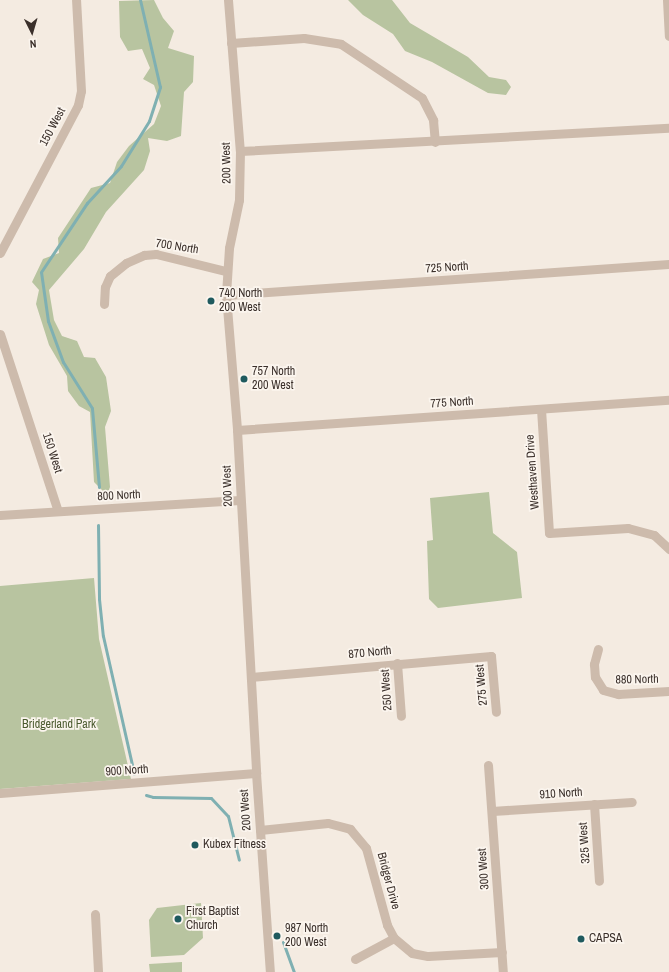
<!DOCTYPE html>
<style>
body{margin:0}
#map{position:relative;width:669px;height:972px;overflow:hidden;background:#f4ebe1;font-family:"Archivo Narrow",sans-serif}
div>[style]{position:absolute}
.green>*{inset:0;background:#b8c4a0}
.stream>*{height:3px;margin:-1.5px;padding:0 1.5px;transform-origin:1.5px;border-radius:1.5px;background:#7fb0b2}
.street>*{height:9px;margin:-4.5px;padding:0 4.5px;transform-origin:4.5px;border-radius:4.5px;background:#cdbbac}
.dots>*{width:11px;height:11px;translate:-50% -50%;box-sizing:border-box;border:2px solid #fbf5ee;border-radius:50%}
span{translate:-50% -50%;white-space:nowrap;text-align:center;line-height:1.15;-webkit-text-stroke:3.5px #fbf5ee;paint-order:stroke}
.street-label{font-size:12px;color:#3b302b}
.poi-label{font-size:12px;color:#3b302b}
.left{translate:0 -50%;text-align:left}
.park-label{font-size:12px;color:#4a5a2e}
.north{position:absolute;left:12px;top:12px;width:40px;height:40px;-webkit-text-stroke:3px #fbf5ee;paint-order:stroke;rotate:175deg;font-size:11px;font-weight:700;line-height:16px;text-align:center;color:#3b302b}
.north::after{content:'';display:block;margin:auto;width:14px;height:18px;background:#3b302b;clip-path:polygon(50% 0,100% 100%,50% 72%,0 100%)}
</style>
<div id="map">
<div class="green">
<div style="clip-path:polygon(154px 0,163px 18px,174px 31px,168px 48px,194px 56px,193px 82px,184px 92px,181px 136px,167px 141px,148px 138px,150px 151px,144px 170px,106px 212px,84px 249px,49px 290px,54px 320px,62px 336px,77px 341px,84px 357px,95px 358px,106px 377px,111px 411px,105px 427px,110px 487px,107px 495px,94px 482px,90px 412px,79px 406px,68px 391px,67px 376px,49px 345px,36px 304px,39px 290px,32px 282px,43px 259px,59px 253px,58px 238px,91px 188px,110px 183px,117px 162px,129px 146px,154px 124px,161px 106px,154px 85px,143px 79px,150px 68px,142px 49px,128px 51px,120px 37px,119px 1px)"></div>
<div style="clip-path:polygon(348px 0,392px 0,410px 23px,468px 57px,489px 77px,506px 80px,511px 87px,506px 95px,488px 93px,432px 62px,405px 51px,393px 34px,363px 15px)"></div>
<div style="clip-path:polygon(489px 492px,493px 533px,517px 552px,522px 598px,438px 608px,429px 599px,427px 541px,433px 540px,430px 498px)"></div>
<div style="clip-path:polygon(94px 578px,99px 639px,131px 779px,0 789px,0 586px)"></div>
<div style="clip-path:polygon(201px 903px,203px 938px,184px 955px,151px 957px,149px 920px,157px 908px)"></div>
<div style="clip-path:polygon(182px 962px,182px 972px,150px 972px,149px 964px)"></div>
</div>
<div class="stream">
<div style="left:99px;top:487px;width:79px;rotate:-95.1deg"></div>
<div style="left:92px;top:408px;width:54px;rotate:-122.2deg"></div>
<div style="left:63px;top:362px;width:44px;rotate:-110.1deg"></div>
<div style="left:48px;top:321px;width:49px;rotate:-98.1deg"></div>
<div style="left:41px;top:272px;width:83px;rotate:-56.3deg"></div>
<div style="left:87px;top:203px;width:50px;rotate:-47.4deg"></div>
<div style="left:121px;top:166px;width:53px;rotate:-58.1deg"></div>
<div style="left:149px;top:121px;width:36px;rotate:-72deg"></div>
<div style="left:160px;top:87px;width:89px;rotate:-102.9deg"></div>
<div style="left:98px;top:525px;width:74px;rotate:89.2deg"></div>
<div style="left:99px;top:599px;width:37px;rotate:84deg"></div>
<div style="left:103px;top:636px;width:141px;rotate:77.3deg"></div>
<div style="left:146px;top:795px;width:7px;rotate:16deg"></div>
<div style="left:153px;top:797px;width:58px;rotate:1deg"></div>
<div style="left:211px;top:798px;width:25px;rotate:47deg"></div>
<div style="left:228px;top:816px;width:45px;rotate:76deg"></div>
<div style="left:283px;top:942px;width:32px;rotate:70deg"></div>
</div>
<div class="street">
<div style="left:228px;top:0;width:151px;rotate:85.5deg"></div>
<div style="left:240px;top:151px;width:49px;rotate:91.2deg"></div>
<div style="left:239px;top:200px;width:49px;rotate:101.8deg"></div>
<div style="left:229px;top:248px;width:47px;rotate:93.7deg"></div>
<div style="left:226px;top:295px;width:135px;rotate:85.3deg"></div>
<div style="left:237px;top:430px;width:344px;rotate:86.8deg"></div>
<div style="left:256px;top:773px;width:199px;rotate:86deg"></div>
<div style="left:667px;top:0;width:36px;rotate:87deg"></div>
<div style="left:231px;top:43px;width:73px;rotate:-3.9deg"></div>
<div style="left:304px;top:38px;width:37px;rotate:9deg"></div>
<div style="left:341px;top:44px;width:97px;rotate:33.7deg"></div>
<div style="left:422px;top:98px;width:25px;rotate:63deg"></div>
<div style="left:433px;top:120px;width:22px;rotate:85deg"></div>
<div style="left:240px;top:151px;width:430px;rotate:-3.1deg"></div>
<div style="left:0;top:253px;width:167px;rotate:-62.2deg"></div>
<div style="left:78px;top:105px;width:14px;rotate:-78deg"></div>
<div style="left:81px;top:91px;width:91px;rotate:-93.1deg"></div>
<div style="left:226px;top:295px;width:444px;rotate:-4deg"></div>
<div style="left:104px;top:304px;width:17px;rotate:-87deg"></div>
<div style="left:105px;top:287px;width:12px;rotate:-66deg"></div>
<div style="left:110px;top:276px;width:21px;rotate:-39deg"></div>
<div style="left:126px;top:263px;width:20px;rotate:-24deg"></div>
<div style="left:144px;top:255px;width:12px;rotate:-5deg"></div>
<div style="left:156px;top:254px;width:72px;rotate:13.7deg"></div>
<div style="left:0;top:334px;width:186px;rotate:71.9deg"></div>
<div style="left:541px;top:409px;width:124px;rotate:86.3deg"></div>
<div style="left:549px;top:533px;width:79px;rotate:-3.6deg"></div>
<div style="left:628px;top:528px;width:27px;rotate:15deg"></div>
<div style="left:654px;top:535px;width:21px;rotate:43deg"></div>
<div style="left:237px;top:430px;width:433px;rotate:-4deg"></div>
<div style="left:0;top:515px;width:240px;rotate:-3.6deg"></div>
<div style="left:598px;top:649px;width:16px;rotate:105deg"></div>
<div style="left:594px;top:664px;width:13px;rotate:86deg"></div>
<div style="left:595px;top:677px;width:15px;rotate:58deg"></div>
<div style="left:603px;top:690px;width:16px;rotate:15deg"></div>
<div style="left:618px;top:694px;width:51px;rotate:-3.4deg"></div>
<div style="left:397px;top:663px;width:53px;rotate:85.7deg"></div>
<div style="left:251px;top:677px;width:241px;rotate:-5deg"></div>
<div style="left:491px;top:656px;width:56px;rotate:84.9deg"></div>
<div style="left:488px;top:765px;width:208px;rotate:85.9deg"></div>
<div style="left:0;top:793px;width:257px;rotate:-4.5deg"></div>
<div style="left:594px;top:804px;width:77px;rotate:86.3deg"></div>
<div style="left:492px;top:811px;width:140px;rotate:-3.7deg"></div>
<div style="left:260px;top:830px;width:68px;rotate:-5.9deg"></div>
<div style="left:328px;top:823px;width:23px;rotate:15deg"></div>
<div style="left:350px;top:829px;width:25px;rotate:50deg"></div>
<div style="left:366px;top:848px;width:80px;rotate:74.7deg"></div>
<div style="left:387px;top:925px;width:15px;rotate:62deg"></div>
<div style="left:394px;top:938px;width:23px;rotate:40deg"></div>
<div style="left:412px;top:953px;width:16px;rotate:11deg"></div>
<div style="left:428px;top:956px;width:74px;rotate:-3.1deg"></div>
<div style="left:95px;top:914px;width:58px;rotate:87deg"></div>
<div style="left:355px;top:959px;width:44px;rotate:-28.3deg"></div>
</div>
<div class="dots">
<div style="left:211px;top:301px;background:#1f5a5e"></div>
<div style="left:244px;top:379px;background:#1f5a5e"></div>
<div style="left:195px;top:845px;background:#1f5a5e"></div>
<div style="left:178px;top:919px;background:#1f5a5e"></div>
<div style="left:277px;top:936px;background:#1f5a5e"></div>
<div style="left:581px;top:939px;background:#1f5a5e"></div>
</div>
<div class="street-label">
<span style="left:53px;top:127px;rotate:-62deg">150 West</span>
<span style="left:227px;top:163px;rotate:-91deg">200 West</span>
<span style="left:177px;top:247px;rotate:9deg">700 North</span>
<span style="left:447px;top:268px;rotate:-4deg">725 North</span>
<span style="left:452px;top:403px;rotate:-4deg">775 North</span>
<span style="left:52px;top:453px;rotate:72deg">150 West</span>
<span style="left:533px;top:472px;rotate:-94deg">Westhaven Drive</span>
<span style="left:228px;top:486px;rotate:-92deg">200 West</span>
<span style="left:119px;top:496px;rotate:-3deg">800 North</span>
<span style="left:370px;top:653px;rotate:-6deg">870 North</span>
<span style="left:637px;top:680px;rotate:-1deg">880 North</span>
<span style="left:482px;top:685px;rotate:-95deg">275 West</span>
<span style="left:387px;top:690px;rotate:-94deg">250 West</span>
<span style="left:127px;top:771px;rotate:-4deg">900 North</span>
<span style="left:561px;top:794px;rotate:-4deg">910 North</span>
<span style="left:246px;top:810px;rotate:-94deg">200 West</span>
<span style="left:585px;top:843px;rotate:-94deg">325 West</span>
<span style="left:484px;top:869px;rotate:-94deg">300 West</span>
<span style="left:388px;top:881px;rotate:75deg">Bridger Drive</span>
</div>
<div class="poi-label">
<span class="left" style="left:219px;top:301px">740 North<br>200 West</span>
<span class="left" style="left:252px;top:379px">757 North<br>200 West</span>
<span class="left" style="left:203px;top:845px">Kubex Fitness</span>
<span class="left" style="left:186px;top:919px">First Baptist<br>Church</span>
<span class="left" style="left:285px;top:936px">987 North<br>200 West</span>
<span class="left" style="left:589px;top:939px">CAPSA</span>
</div>
<div class="park-label">
<span style="left:59px;top:725px">Bridgerland Park</span>
</div>
<div class="north">N</div>
</div>
